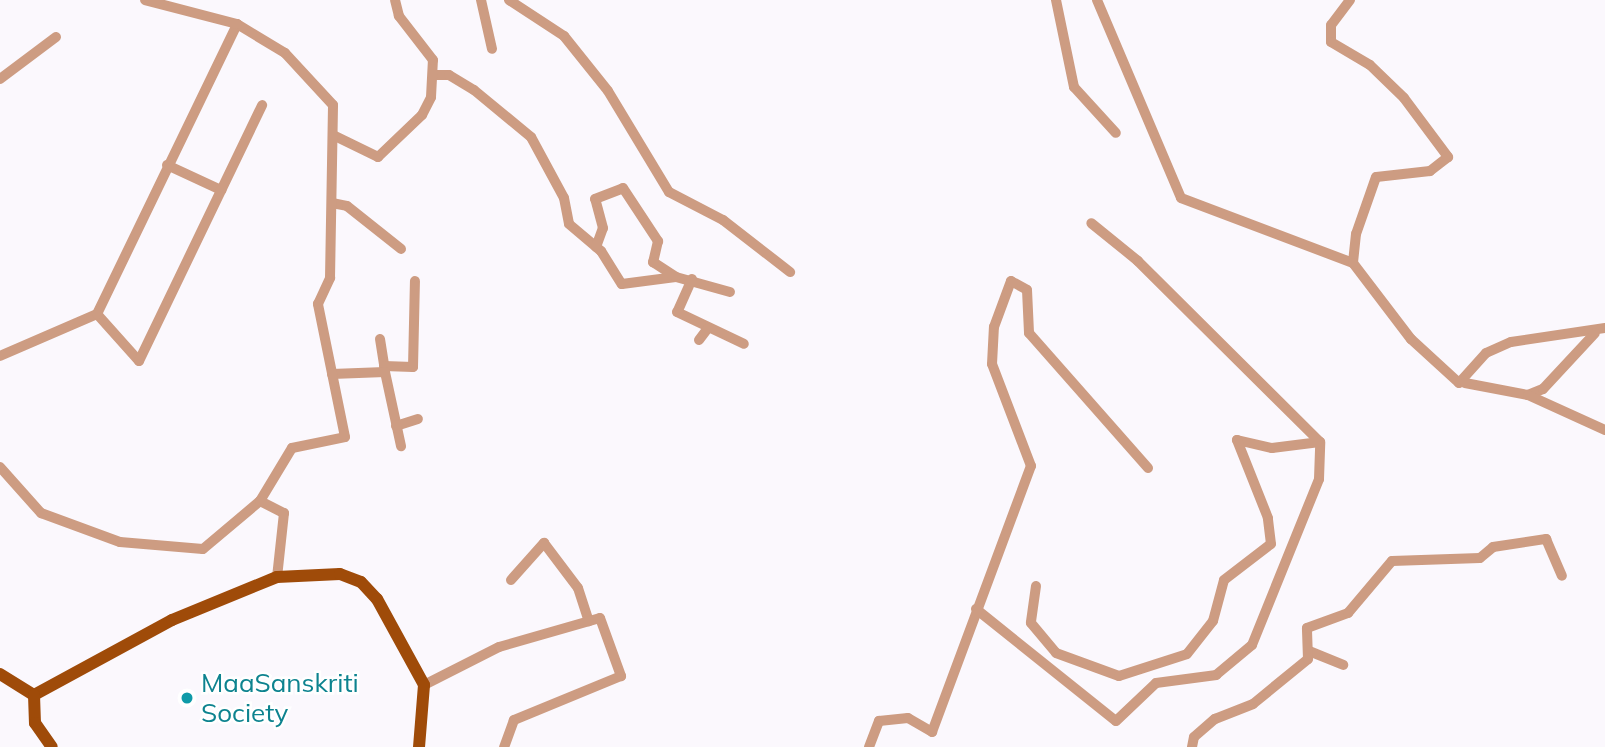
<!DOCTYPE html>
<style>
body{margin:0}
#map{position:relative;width:1605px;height:747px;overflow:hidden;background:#fbf8fd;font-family:Mulish,sans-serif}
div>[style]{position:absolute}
.minor>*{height:10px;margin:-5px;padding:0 5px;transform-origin:5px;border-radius:5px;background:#cd9c82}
.major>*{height:12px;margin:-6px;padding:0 6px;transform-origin:6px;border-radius:6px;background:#9f4b09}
.dots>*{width:19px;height:19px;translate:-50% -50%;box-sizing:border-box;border:4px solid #fff;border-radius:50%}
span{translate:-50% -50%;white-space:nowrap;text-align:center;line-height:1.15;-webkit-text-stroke:5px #fff;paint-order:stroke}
.culture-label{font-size:26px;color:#0d838f}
.left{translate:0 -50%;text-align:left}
</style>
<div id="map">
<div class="minor">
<div style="left:481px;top:0;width:50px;rotate:77.3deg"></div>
<div style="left:509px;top:0;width:66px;rotate:33.2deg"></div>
<div style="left:564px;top:36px;width:70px;rotate:51.3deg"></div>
<div style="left:608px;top:91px;width:118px;rotate:58.9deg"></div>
<div style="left:669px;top:192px;width:61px;rotate:27.4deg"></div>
<div style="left:723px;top:220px;width:85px;rotate:37.8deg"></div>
<div style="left:1056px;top:0;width:89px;rotate:78.3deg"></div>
<div style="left:1074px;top:87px;width:62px;rotate:47.6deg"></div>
<div style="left:1097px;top:0;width:215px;rotate:67deg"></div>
<div style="left:1181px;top:198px;width:184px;rotate:20.7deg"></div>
<div style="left:1350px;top:0;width:31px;rotate:127deg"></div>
<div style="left:1331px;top:25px;width:17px;rotate:90deg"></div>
<div style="left:1331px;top:42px;width:45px;rotate:30.5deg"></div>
<div style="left:1370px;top:65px;width:47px;rotate:44.1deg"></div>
<div style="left:1404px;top:98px;width:74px;rotate:53.3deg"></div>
<div style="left:1448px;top:157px;width:23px;rotate:142deg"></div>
<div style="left:1430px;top:171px;width:54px;rotate:173.7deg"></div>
<div style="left:1376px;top:177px;width:60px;rotate:109.3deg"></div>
<div style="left:1356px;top:234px;width:29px;rotate:96deg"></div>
<div style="left:1353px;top:263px;width:96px;rotate:52.7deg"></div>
<div style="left:1411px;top:339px;width:65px;rotate:42.5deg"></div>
<div style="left:1459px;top:383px;width:40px;rotate:-48deg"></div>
<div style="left:1486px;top:353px;width:27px;rotate:-24deg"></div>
<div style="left:1511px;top:342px;width:95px;rotate:-8.5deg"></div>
<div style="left:437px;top:75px;width:12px"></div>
<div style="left:449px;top:75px;width:29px;rotate:31deg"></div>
<div style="left:474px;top:90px;width:74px;rotate:39.5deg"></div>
<div style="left:531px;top:137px;width:69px;rotate:61.6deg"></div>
<div style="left:564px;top:198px;width:26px;rotate:79deg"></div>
<div style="left:569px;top:224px;width:42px;rotate:40.2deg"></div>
<div style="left:601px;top:251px;width:39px;rotate:58deg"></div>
<div style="left:622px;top:284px;width:54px;rotate:-7.4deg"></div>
<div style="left:676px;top:277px;width:56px;rotate:15.5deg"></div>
<div style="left:0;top:79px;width:70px;rotate:-36.9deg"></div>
<div style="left:335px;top:136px;width:48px;rotate:26deg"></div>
<div style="left:378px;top:157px;width:61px;rotate:-43.7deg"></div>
<div style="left:422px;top:115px;width:20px;rotate:-63deg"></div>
<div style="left:431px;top:97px;width:37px;rotate:-87deg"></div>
<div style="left:433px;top:60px;width:56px;rotate:-127.7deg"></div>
<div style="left:399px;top:16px;width:16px;rotate:-104deg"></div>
<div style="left:167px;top:165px;width:60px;rotate:24.8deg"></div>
<div style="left:332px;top:203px;width:15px;rotate:11deg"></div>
<div style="left:347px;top:206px;width:69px;rotate:38.5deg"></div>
<div style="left:596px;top:247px;width:20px;rotate:-70deg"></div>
<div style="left:603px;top:228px;width:30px;rotate:-105deg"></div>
<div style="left:595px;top:199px;width:30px;rotate:-21deg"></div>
<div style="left:623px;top:188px;width:64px;rotate:56.6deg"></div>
<div style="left:658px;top:241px;width:22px;rotate:103deg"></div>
<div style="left:653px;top:262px;width:27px;rotate:33deg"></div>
<div style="left:692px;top:279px;width:36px;rotate:114deg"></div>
<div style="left:677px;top:312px;width:74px;rotate:25.5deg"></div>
<div style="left:97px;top:314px;width:63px;rotate:48.2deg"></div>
<div style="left:139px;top:361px;width:284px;rotate:-64.3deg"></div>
<div style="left:380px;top:339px;width:32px;rotate:81deg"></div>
<div style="left:699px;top:340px;width:15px;rotate:-53deg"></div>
<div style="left:0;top:356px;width:106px;rotate:-23.4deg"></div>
<div style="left:97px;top:314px;width:322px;rotate:-64.2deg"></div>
<div style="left:384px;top:366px;width:29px;rotate:2deg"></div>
<div style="left:413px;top:367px;width:86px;rotate:-88.7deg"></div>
<div style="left:332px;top:374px;width:53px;rotate:-2.2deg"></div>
<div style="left:385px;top:372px;width:76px;rotate:77.8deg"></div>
<div style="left:1465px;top:383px;width:64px;rotate:10.8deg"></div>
<div style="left:1528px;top:395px;width:16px;rotate:-22deg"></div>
<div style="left:1543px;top:389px;width:76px;rotate:-47.1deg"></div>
<div style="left:1528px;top:395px;width:85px;rotate:24.4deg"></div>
<div style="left:396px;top:426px;width:23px;rotate:-18deg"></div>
<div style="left:1237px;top:440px;width:36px;rotate:13deg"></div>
<div style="left:1272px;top:448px;width:48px;rotate:-7.1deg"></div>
<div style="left:0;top:467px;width:62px;rotate:48.3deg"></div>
<div style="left:41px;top:513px;width:84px;rotate:20.2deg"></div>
<div style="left:120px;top:542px;width:83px;rotate:4.8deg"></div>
<div style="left:203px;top:549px;width:75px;rotate:-40.1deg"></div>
<div style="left:260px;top:501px;width:62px;rotate:-58.9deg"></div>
<div style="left:292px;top:448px;width:54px;rotate:-11.7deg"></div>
<div style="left:345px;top:437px;width:136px;rotate:-101.5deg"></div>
<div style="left:318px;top:304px;width:29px;rotate:-65deg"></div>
<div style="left:330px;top:278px;width:173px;rotate:-89deg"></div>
<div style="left:333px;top:105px;width:71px;rotate:-132.7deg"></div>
<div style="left:285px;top:53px;width:56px;rotate:-148.9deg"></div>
<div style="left:237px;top:24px;width:95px;rotate:-165.4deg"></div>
<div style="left:260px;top:501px;width:27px;rotate:27deg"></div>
<div style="left:284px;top:513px;width:64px;rotate:96.2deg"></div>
<div style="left:511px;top:580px;width:50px;rotate:-48.3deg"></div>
<div style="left:544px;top:543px;width:56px;rotate:52.9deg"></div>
<div style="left:578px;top:588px;width:35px;rotate:72deg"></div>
<div style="left:1036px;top:586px;width:37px;rotate:98deg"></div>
<div style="left:1031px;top:623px;width:39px;rotate:50deg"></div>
<div style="left:1056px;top:653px;width:67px;rotate:20.1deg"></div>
<div style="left:1119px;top:676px;width:71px;rotate:-17.9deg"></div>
<div style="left:1187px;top:654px;width:42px;rotate:-51.8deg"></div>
<div style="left:1213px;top:621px;width:42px;rotate:-75deg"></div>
<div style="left:1224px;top:580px;width:59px;rotate:-37.5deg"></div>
<div style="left:1271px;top:544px;width:26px;rotate:-97deg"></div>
<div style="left:1268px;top:518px;width:84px;rotate:-111.7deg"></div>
<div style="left:976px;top:609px;width:179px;rotate:38.7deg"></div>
<div style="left:1116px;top:721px;width:55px;rotate:-43.5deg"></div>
<div style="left:1156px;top:683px;width:61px;rotate:-7.6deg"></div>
<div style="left:1216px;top:675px;width:47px;rotate:-39.8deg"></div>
<div style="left:1252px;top:645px;width:179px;rotate:-68deg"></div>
<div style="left:1319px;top:479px;width:37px;rotate:-88deg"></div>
<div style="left:1320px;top:442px;width:257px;rotate:-135.2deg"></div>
<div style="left:1138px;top:261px;width:60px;rotate:-141deg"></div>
<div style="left:1309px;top:651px;width:37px;rotate:22deg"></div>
<div style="left:424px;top:685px;width:84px;rotate:-26.9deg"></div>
<div style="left:499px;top:647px;width:105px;rotate:-16deg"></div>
<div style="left:600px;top:618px;width:62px;rotate:70.1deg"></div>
<div style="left:621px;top:676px;width:116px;rotate:157.6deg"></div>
<div style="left:514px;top:720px;width:29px;rotate:110deg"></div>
<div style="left:869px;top:747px;width:28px;rotate:-69deg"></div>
<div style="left:879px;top:721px;width:29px;rotate:-6deg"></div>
<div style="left:908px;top:718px;width:28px;rotate:30deg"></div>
<div style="left:932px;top:732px;width:284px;rotate:-69.6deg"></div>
<div style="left:1031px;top:466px;width:109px;rotate:-110.9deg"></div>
<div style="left:992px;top:364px;width:37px;rotate:-87deg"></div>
<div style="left:994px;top:327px;width:49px;rotate:-69.7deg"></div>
<div style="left:1011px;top:281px;width:18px;rotate:29deg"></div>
<div style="left:1027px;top:290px;width:43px;rotate:87.3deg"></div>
<div style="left:1029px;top:333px;width:180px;rotate:48.6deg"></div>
<div style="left:1192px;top:747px;width:10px;rotate:-79deg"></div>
<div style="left:1194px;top:737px;width:28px;rotate:-41deg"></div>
<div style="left:1215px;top:719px;width:41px;rotate:-21.5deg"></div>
<div style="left:1253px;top:704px;width:71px;rotate:-39.3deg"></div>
<div style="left:1308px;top:659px;width:31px;rotate:-92deg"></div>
<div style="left:1307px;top:628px;width:44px;rotate:-20.1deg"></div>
<div style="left:1348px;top:613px;width:68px;rotate:-49.8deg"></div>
<div style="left:1392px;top:561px;width:88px;rotate:-2deg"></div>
<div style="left:1480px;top:558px;width:17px;rotate:-40deg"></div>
<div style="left:1493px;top:547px;width:54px;rotate:-8.6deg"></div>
<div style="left:1546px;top:539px;width:40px;rotate:66.6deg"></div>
</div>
<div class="major">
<div style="left:0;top:674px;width:40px;rotate:32deg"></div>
<div style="left:34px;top:695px;width:157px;rotate:-28.5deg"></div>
<div style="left:172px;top:620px;width:113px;rotate:-22.3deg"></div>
<div style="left:277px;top:577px;width:63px;rotate:-2.7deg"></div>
<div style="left:340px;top:574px;width:22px;rotate:21deg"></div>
<div style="left:361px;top:582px;width:23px;rotate:47deg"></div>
<div style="left:377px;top:599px;width:98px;rotate:61.3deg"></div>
<div style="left:424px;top:685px;width:62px;rotate:94.6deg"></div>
<div style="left:34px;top:695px;width:28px;rotate:88deg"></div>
<div style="left:35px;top:723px;width:29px;rotate:55deg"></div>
</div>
<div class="dots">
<div style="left:187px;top:698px;background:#0f9aa8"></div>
</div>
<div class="culture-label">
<span class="left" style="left:201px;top:698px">MaaSanskriti<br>Society</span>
</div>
</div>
